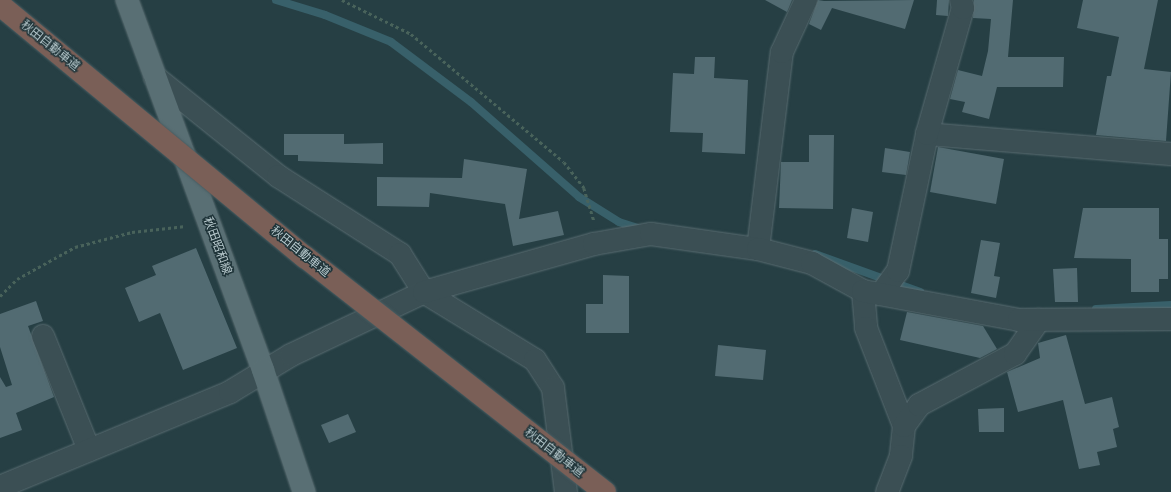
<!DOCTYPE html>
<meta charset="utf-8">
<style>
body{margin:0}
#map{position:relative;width:1171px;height:492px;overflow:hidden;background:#263f44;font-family:"Nunito Sans","Noto Sans JP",sans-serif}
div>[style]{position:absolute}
.stream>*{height:8px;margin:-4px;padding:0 4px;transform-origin:4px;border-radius:4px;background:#38606a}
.building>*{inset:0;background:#526b72}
.path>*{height:2.5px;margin-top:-1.25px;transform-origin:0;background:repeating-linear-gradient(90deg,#49635b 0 3px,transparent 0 6px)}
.roads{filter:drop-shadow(0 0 1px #596c71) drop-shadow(0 0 1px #596c71)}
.minor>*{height:22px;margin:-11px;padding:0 11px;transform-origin:11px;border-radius:11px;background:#3b4f54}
.major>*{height:22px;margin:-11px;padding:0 11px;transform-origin:11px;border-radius:11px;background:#596f74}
.bridges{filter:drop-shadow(0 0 1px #485c61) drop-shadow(0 0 1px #485c61)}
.highway-bridge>*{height:22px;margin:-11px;padding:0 11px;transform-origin:11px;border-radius:11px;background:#7a5f57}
span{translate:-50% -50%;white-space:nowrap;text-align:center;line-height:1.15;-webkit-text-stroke:3px #1f3439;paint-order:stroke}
.street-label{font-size:12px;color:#b8c9cd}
</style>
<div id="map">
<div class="stream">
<div style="left:276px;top:0;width:51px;rotate:17deg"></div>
<div style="left:325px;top:15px;width:71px;rotate:22.2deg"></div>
<div style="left:391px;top:42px;width:100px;rotate:36.9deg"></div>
<div style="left:471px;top:102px;width:144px;rotate:41.3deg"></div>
<div style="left:579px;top:197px;width:47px;rotate:32deg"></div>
<div style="left:619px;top:222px;width:23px;rotate:18deg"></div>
<div style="left:815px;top:254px;width:112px;rotate:19.9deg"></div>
<div style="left:1096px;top:309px;width:75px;rotate:-3.1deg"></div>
</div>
<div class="building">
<div style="clip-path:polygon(765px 0,792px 0,787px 12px)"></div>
<div style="clip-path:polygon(818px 0,824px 1px,914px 0,905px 29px,832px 8px,821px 30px,809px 24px)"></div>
<div style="clip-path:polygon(937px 0,949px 0,948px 16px,936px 15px)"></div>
<div style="clip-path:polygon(974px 0,1013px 0,1008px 57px,1064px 57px,1063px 87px,997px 87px,989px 119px,962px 112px,965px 102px,950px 99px,958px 70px,982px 76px,988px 51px,991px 19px,973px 18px)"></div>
<div style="clip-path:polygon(1083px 0,1158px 0,1144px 69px,1171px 72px,1166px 141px,1096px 135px,1107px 76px,1111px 76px,1119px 37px,1077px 28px)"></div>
<div style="clip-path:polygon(695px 57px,715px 57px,714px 78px,748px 80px,745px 154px,702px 152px,703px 133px,670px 132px,673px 73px,694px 74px)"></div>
<div style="clip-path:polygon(284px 134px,344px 134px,344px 144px,383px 143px,383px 164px,298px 161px,298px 155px,284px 155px)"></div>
<div style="clip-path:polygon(809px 135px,834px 135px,833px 209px,779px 208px,781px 162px,809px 162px)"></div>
<div style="clip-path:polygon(938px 147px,1004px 159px,996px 204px,930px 192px)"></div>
<div style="clip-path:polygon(885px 148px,910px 152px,906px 175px,882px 172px)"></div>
<div style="clip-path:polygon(464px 159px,527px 169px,519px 219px,558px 211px,564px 235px,513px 246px,505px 204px,430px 193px,429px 207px,377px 206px,377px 177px,462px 178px)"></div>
<div style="clip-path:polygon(852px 208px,873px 212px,868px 242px,847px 238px)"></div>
<div style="clip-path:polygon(1083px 208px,1159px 208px,1159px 239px,1168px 239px,1168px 279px,1159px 279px,1159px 292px,1131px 292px,1131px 259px,1074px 258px)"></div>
<div style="clip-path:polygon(981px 240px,1000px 243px,994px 276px,1000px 277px,996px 298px,971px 293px)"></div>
<div style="clip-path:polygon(196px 248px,237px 348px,183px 370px,160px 313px,139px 322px,125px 288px,156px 275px,152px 266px)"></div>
<div style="clip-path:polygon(1077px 268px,1078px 302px,1055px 302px,1053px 269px)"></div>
<div style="clip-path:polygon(603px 275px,629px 276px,629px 333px,586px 333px,586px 304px,603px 304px)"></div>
<div style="clip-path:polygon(36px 301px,43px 321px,28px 326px,54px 397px,16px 413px,22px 430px,0 438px,0 377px,6px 387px,12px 385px,0 347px,0 314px)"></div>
<div style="clip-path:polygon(907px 312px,983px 326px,997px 349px,980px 358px,900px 340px)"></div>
<div style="clip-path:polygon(1066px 335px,1085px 404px,1112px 397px,1119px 427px,1113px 429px,1117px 447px,1097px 452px,1100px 465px,1079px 469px,1063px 400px,1018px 412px,1007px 372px,1040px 358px,1038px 343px)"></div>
<div style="clip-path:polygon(718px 345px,766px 350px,763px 380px,715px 376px)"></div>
<div style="clip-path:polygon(1004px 408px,1004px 432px,979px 432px,978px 409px)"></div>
<div style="clip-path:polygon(348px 414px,356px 432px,329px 443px,321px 425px)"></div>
</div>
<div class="path">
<div style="left:342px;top:0;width:77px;rotate:26.2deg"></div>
<div style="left:411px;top:34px;width:199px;rotate:39.9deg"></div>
<div style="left:564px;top:162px;width:33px;rotate:52deg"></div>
<div style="left:584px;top:188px;width:34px;rotate:73deg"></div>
<div style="left:0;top:296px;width:24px;rotate:-45deg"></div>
<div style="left:17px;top:279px;width:66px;rotate:-28.9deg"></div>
<div style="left:75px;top:247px;width:59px;rotate:-14.7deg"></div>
<div style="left:132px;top:232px;width:54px;rotate:-6.3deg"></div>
</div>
<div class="roads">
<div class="minor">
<div style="left:155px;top:77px;width:158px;rotate:38.8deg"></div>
<div style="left:278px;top:176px;width:145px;rotate:32.6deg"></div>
<div style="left:400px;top:254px;width:45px;rotate:57.7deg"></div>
<div style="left:424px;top:292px;width:130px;rotate:31.5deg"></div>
<div style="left:535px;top:360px;width:33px;rotate:57deg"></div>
<div style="left:553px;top:388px;width:105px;rotate:82.9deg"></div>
<div style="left:927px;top:134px;width:245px;rotate:4.7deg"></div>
<div style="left:758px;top:249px;width:198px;rotate:-83.1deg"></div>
<div style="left:782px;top:52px;width:57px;rotate:-65.2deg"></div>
<div style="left:863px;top:291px;width:37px;rotate:85deg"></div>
<div style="left:866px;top:328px;width:105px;rotate:68.8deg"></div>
<div style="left:904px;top:426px;width:30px;rotate:96deg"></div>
<div style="left:901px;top:456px;width:39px;rotate:111deg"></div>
<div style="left:881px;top:294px;width:29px;rotate:-54deg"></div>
<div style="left:898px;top:271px;width:140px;rotate:-78deg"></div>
<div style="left:927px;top:134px;width:131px;rotate:-74.1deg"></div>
<div style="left:963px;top:8px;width:8px;rotate:-104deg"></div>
<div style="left:43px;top:336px;width:123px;rotate:68deg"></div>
<div style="left:904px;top:426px;width:26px;rotate:-54deg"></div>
<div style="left:919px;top:405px;width:109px;rotate:-28deg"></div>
<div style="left:1015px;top:354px;width:42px;rotate:-54.8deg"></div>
<div style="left:0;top:487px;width:249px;rotate:-22.4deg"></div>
<div style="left:230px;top:392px;width:71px;rotate:-31.2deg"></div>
<div style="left:291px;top:355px;width:147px;rotate:-25.3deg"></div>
<div style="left:424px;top:292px;width:177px;rotate:-15.8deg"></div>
<div style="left:594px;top:244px;width:58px;rotate:-10deg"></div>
<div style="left:651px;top:234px;width:108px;rotate:8deg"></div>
<div style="left:758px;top:249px;width:56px;rotate:14.5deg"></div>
<div style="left:812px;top:263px;width:58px;rotate:28.8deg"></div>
<div style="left:863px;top:291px;width:159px;rotate:10.5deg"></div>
<div style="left:1019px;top:320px;width:152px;rotate:-0.4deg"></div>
</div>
<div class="major">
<div style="left:127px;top:0;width:394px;rotate:69.8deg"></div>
<div style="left:263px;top:370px;width:129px;rotate:71.4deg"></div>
</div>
</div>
<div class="bridges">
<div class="highway-bridge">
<div style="left:0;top:5px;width:396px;rotate:39.6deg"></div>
<div style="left:305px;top:257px;width:381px;rotate:38.1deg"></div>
</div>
</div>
<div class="street-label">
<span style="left:50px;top:46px;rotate:39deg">秋田自動車道</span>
<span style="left:217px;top:246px;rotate:70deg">秋田昭和線</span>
<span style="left:300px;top:252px;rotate:39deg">秋田自動車道</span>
<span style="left:554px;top:453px;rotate:38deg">秋田自動車道</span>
</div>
</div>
